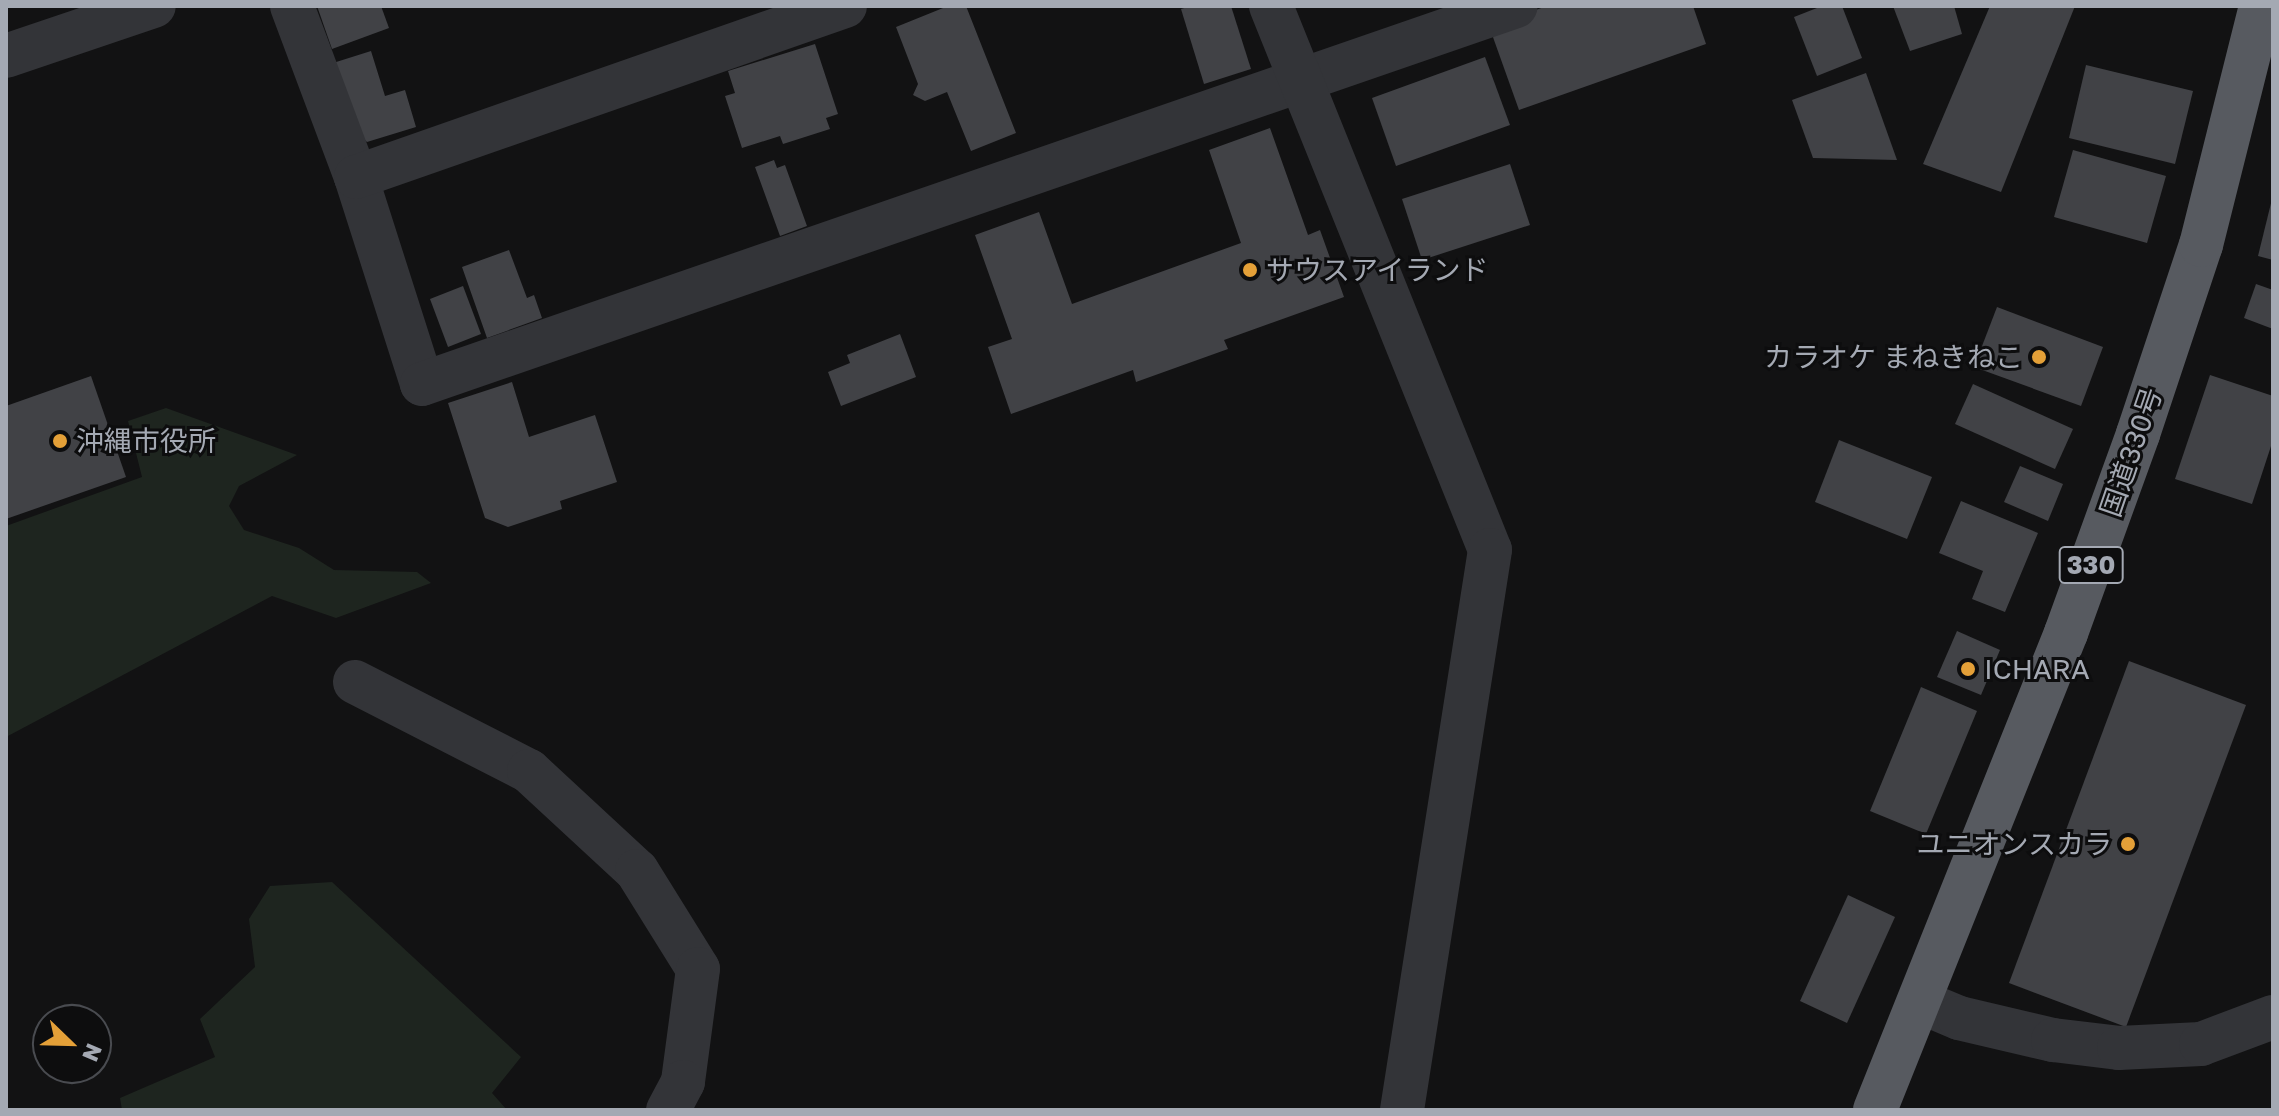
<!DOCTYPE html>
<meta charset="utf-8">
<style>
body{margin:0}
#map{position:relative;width:2279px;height:1116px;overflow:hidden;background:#121213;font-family:"Golos Text","Noto Sans JP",sans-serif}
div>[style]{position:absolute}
.green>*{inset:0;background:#1e251f}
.building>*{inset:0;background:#414246}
.minor>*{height:44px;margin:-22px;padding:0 22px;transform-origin:22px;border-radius:22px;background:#333438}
.trunk>*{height:44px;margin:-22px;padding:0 22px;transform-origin:22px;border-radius:22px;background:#575a60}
.dots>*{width:22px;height:22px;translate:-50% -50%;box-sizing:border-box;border:4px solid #0d0d0e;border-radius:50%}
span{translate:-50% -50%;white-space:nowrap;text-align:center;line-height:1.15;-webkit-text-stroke:6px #0d0d0e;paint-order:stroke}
.shield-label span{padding:2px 6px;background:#0d0d0e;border:2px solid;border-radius:6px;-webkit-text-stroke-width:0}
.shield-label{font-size:26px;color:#a4a9b3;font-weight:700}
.poi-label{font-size:28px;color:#a4a9b3}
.left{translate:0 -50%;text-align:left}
.right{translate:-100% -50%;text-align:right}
.street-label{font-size:28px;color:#a4a9b3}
.frame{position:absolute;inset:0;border:8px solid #a4a9b3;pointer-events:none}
.north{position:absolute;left:32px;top:1004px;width:80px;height:80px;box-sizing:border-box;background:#0d0d0e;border:2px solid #494b50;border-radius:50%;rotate:113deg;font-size:22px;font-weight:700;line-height:32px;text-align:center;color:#a4a9b3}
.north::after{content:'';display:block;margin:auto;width:28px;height:36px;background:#e4a038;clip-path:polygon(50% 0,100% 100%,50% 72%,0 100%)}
</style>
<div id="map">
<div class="green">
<div style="clip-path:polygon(166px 408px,297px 455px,239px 486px,229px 506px,244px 530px,299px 548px,334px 570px,417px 572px,431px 583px,336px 618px,272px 596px,6px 737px,6px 526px,142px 477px,128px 421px)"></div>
<div style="clip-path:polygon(332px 882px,521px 1057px,492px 1093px,507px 1110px,122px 1110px,120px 1098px,215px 1057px,200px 1019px,255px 967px,249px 919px,270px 886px)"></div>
</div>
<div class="building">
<div style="clip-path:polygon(317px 6px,381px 6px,389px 28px,332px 49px)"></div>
<div style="clip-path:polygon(948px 6px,966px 6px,1016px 133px,971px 151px,947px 92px,925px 101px,913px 95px,918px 84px,896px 27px)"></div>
<div style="clip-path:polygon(1191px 6px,1231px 6px,1251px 69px,1204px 84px,1181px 9px)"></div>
<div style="clip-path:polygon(1547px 6px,1693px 6px,1706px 44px,1519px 110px,1489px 26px)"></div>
<div style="clip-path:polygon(1822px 6px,1842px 6px,1862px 58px,1817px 76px,1794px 17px)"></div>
<div style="clip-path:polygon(1893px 6px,1954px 6px,1962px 34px,1910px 51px)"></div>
<div style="clip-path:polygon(1990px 6px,2075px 6px,2001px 192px,1923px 164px)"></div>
<div style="clip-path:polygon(815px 44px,838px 114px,826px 118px,830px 129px,783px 144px,780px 136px,742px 148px,725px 96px,735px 93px,728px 71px)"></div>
<div style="clip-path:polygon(371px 51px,385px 96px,405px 90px,416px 127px,367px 142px,355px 131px,333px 63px)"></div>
<div style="clip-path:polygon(1485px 57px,1510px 125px,1396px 166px,1372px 98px)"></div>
<div style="clip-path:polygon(2086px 65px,2193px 91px,2175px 164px,2069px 138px)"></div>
<div style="clip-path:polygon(1866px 73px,1897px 160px,1813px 158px,1792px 100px)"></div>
<div style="clip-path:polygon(1270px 128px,1308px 235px,1320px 230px,1344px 297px,1224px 340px,1228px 349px,1136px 382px,1133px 370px,1011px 414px,988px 347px,1012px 339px,975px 235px,1039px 212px,1072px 304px,1241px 243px,1209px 150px)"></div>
<div style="clip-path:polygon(2073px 150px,2166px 176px,2147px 243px,2054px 217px)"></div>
<div style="clip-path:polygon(774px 160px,777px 168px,785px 165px,807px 226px,780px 236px,755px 167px)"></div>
<div style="clip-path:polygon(1510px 164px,1530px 225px,1422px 260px,1402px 199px)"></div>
<div style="clip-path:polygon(2273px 195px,2273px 260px,2258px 256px)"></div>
<div style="clip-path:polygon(509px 250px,527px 298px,534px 295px,542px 318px,487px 338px,462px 267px)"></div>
<div style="clip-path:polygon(2256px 284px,2273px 290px,2273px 329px,2244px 318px)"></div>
<div style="clip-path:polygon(463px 286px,481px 334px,448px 347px,430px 299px)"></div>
<div style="clip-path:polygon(1997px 307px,2103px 347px,2081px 406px,1974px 367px)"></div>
<div style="clip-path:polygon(900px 334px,916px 377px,841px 406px,828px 372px,850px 363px,847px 355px)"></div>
<div style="clip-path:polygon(2210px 375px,2273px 396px,2273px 440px,2252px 504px,2175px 479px)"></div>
<div style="clip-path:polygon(91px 376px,126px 477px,6px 519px,6px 406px)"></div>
<div style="clip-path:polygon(512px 382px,529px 437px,595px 415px,617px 482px,560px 501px,562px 509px,508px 527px,485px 518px,448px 403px)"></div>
<div style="clip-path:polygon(1973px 384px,2073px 429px,2055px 469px,1955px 424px)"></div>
<div style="clip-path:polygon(1839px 440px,1932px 477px,1907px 539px,1815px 502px)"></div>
<div style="clip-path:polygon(2020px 466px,2063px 484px,2048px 521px,2004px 502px)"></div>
<div style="clip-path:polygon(1961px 501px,2038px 533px,2005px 612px,1972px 599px,1983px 571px,1939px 553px)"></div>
<div style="clip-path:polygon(1957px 631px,2000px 650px,1981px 695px,1937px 677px)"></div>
<div style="clip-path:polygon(2129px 661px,2246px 705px,2126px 1027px,2009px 983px)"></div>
<div style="clip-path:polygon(1921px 687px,1977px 711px,1926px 834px,1870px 811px)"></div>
<div style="clip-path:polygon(1848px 895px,1895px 917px,1847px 1023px,1800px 1001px)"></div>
</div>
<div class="minor">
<div style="left:292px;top:6px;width:183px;rotate:69.5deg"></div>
<div style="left:356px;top:177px;width:217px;rotate:72.3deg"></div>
<div style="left:422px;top:384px;width:1157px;rotate:-19.06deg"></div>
<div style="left:1271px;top:6px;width:586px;rotate:68.07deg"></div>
<div style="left:1490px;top:550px;width:567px;rotate:98.93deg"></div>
<div style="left:6px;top:56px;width:156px;rotate:-18.7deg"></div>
<div style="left:356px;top:177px;width:518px;rotate:-19.27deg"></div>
<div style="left:355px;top:682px;width:195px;rotate:27.1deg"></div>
<div style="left:529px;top:771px;width:147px;rotate:42.8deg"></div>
<div style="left:637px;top:871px;width:115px;rotate:58.1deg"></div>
<div style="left:698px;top:969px;width:114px;rotate:97.6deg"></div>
<div style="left:683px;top:1082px;width:32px;rotate:118deg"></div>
<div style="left:1921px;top:1002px;width:41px;rotate:22.8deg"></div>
<div style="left:1959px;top:1018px;width:97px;rotate:13.2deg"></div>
<div style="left:2053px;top:1040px;width:66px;rotate:6.9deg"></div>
<div style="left:2119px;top:1048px;width:82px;rotate:-2.8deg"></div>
<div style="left:2201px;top:1044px;width:77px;rotate:-20.6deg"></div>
</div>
<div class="trunk">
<div style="left:1875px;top:1110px;width:514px;rotate:-68.18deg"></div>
<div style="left:2066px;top:633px;width:212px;rotate:-70.1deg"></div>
<div style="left:2138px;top:434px;width:199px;rotate:-71.6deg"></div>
<div style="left:2201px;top:245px;width:246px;rotate:-75.9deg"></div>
</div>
<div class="dots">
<div style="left:1250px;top:270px;background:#e4a038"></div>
<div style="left:2039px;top:357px;background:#e4a038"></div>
<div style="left:60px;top:441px;background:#e4a038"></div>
<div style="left:1968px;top:669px;background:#e4a038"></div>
<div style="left:2128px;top:844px;background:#e4a038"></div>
</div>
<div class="shield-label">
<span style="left:2091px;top:565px">330</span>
</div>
<div class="poi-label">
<span class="left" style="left:1266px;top:270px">サウスアイランド</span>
<span class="right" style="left:2023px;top:357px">カラオケ まねきねこ</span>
<span class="left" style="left:76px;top:441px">沖縄市役所</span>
<span class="left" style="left:1984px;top:669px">ICHARA</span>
<span class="right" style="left:2112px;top:844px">ユニオンスカラ</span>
</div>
<div class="street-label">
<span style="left:2131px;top:452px;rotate:-71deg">国道330号</span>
</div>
<div class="frame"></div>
<div class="north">N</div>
</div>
